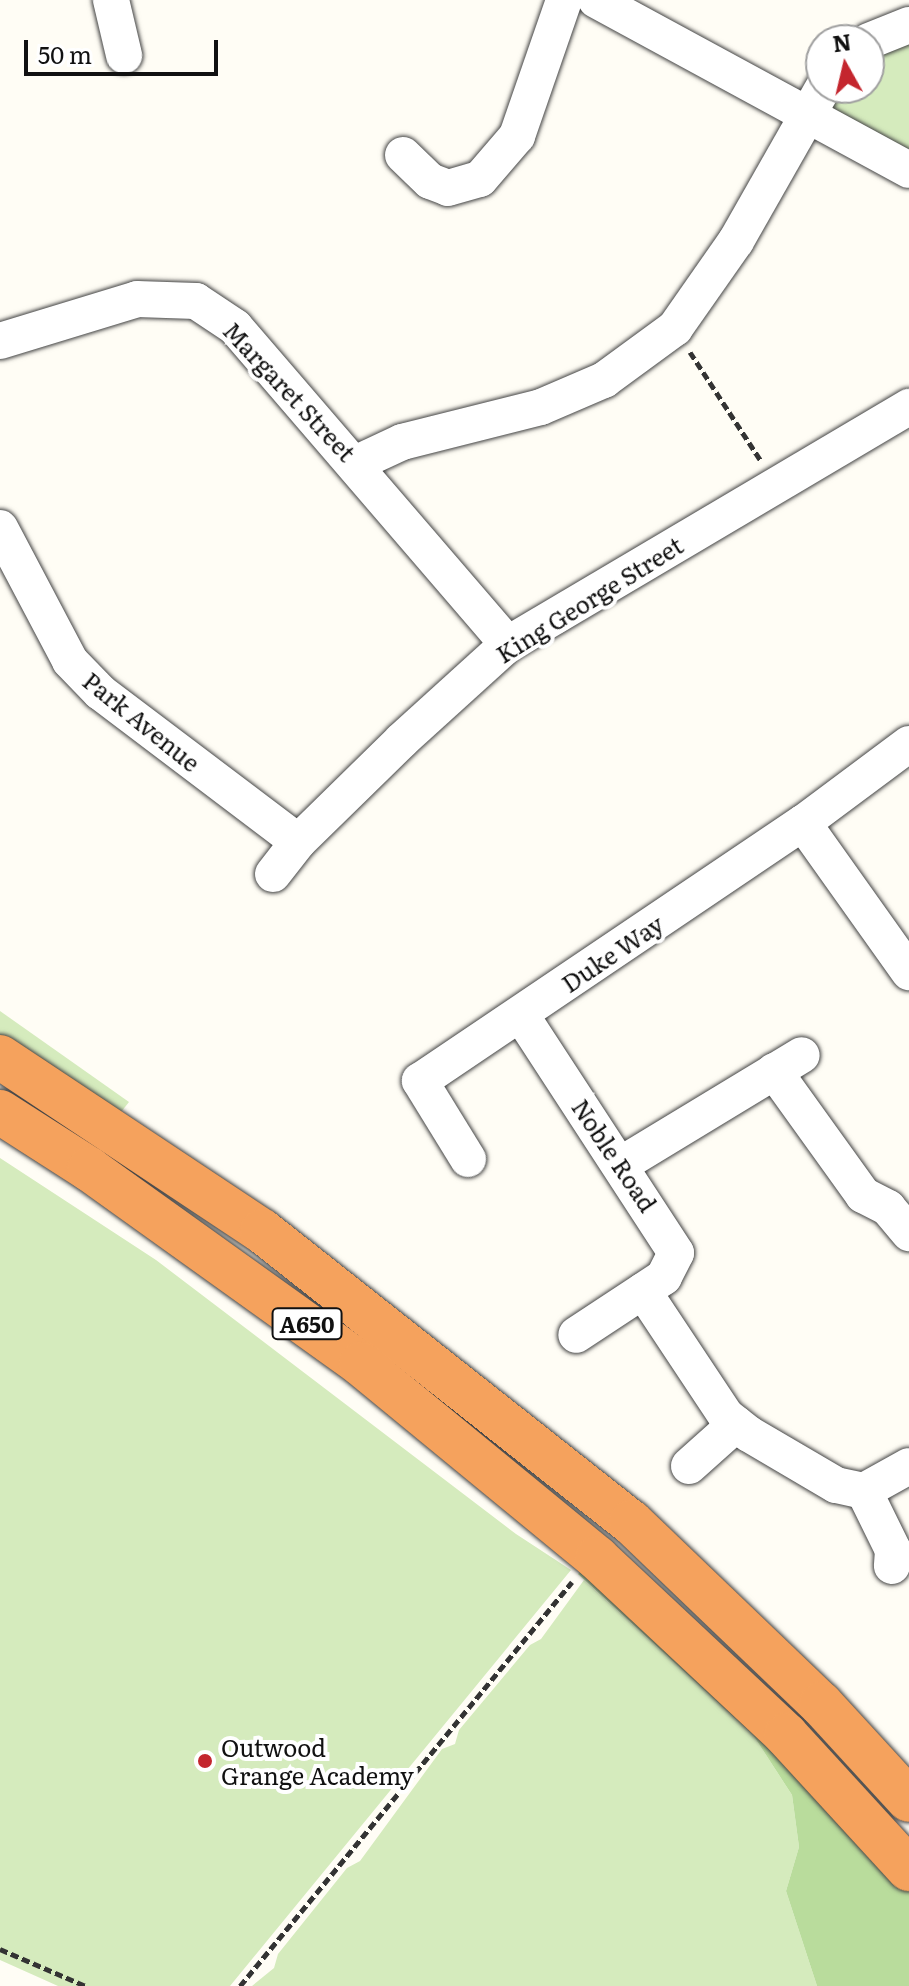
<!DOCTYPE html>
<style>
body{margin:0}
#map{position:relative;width:909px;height:1986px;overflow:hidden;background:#fffdf5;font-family:Literata,serif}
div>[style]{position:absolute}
.green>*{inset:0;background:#d5ebbd}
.forest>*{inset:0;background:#b9dc9c}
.path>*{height:5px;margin-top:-2.5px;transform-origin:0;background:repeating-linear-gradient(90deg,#333 0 8px,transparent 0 12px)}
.roads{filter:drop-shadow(0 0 2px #444) drop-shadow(0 0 2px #444)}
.minor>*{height:36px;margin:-18px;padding:0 18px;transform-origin:18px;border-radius:18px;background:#fff}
.highway>*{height:44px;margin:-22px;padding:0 22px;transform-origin:22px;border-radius:22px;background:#f5a25d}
.dots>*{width:22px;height:22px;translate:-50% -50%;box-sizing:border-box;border:4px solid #fff;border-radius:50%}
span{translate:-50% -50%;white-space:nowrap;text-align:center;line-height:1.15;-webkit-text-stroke:8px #fff;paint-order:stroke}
.shield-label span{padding:2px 6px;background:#fff;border:2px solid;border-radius:6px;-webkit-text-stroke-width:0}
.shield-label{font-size:22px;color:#111;font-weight:700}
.street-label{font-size:24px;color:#111}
.poi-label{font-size:24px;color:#111}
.left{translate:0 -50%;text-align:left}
.north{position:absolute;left:805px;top:24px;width:80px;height:80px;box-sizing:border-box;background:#fff;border:2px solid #a0a0a0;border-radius:50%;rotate:352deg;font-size:22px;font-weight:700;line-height:32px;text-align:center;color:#111}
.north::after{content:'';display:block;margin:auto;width:28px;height:36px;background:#c4262e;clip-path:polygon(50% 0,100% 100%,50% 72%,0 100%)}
.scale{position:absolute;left:24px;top:40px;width:194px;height:36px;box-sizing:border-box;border:4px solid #111;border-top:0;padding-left:10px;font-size:24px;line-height:28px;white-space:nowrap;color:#111;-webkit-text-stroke:6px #fff;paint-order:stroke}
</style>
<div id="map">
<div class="green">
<div style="clip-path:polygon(909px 25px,909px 170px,808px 111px,823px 88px,869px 88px,869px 41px)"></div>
<div style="clip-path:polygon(0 1011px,129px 1102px,110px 1126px,0 1057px)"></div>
<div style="clip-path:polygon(0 1158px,156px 1260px,516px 1534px,571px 1570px,230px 1986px,58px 1986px,0 1960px)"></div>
<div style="clip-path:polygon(584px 1580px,753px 1735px,792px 1795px,799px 1847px,786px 1891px,817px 1986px,252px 1986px,274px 1968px,278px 1954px,347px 1868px,360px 1861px,442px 1749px,455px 1744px,459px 1730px,530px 1645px,541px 1639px)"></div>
</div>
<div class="forest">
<div style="clip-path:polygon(597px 1558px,909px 1869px,909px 1986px,817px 1986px,786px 1891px,799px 1847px,792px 1795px,753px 1735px,578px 1574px)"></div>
</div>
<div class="path">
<div style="left:690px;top:352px;width:130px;rotate:56.9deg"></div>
<div style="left:0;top:1949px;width:94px;rotate:23.3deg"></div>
<div style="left:240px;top:1986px;width:523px;rotate:-50.59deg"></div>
</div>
<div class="roads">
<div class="minor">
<div style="left:111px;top:0;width:57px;rotate:76.7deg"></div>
<div style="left:596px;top:0;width:356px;rotate:28.5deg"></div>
<div style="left:869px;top:41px;width:43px;rotate:-21.8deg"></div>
<div style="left:403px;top:155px;width:37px;rotate:44deg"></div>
<div style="left:430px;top:181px;width:19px;rotate:21deg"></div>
<div style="left:448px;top:188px;width:33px;rotate:-16deg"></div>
<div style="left:480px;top:179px;width:57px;rotate:-49.3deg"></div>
<div style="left:517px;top:136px;width:144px;rotate:-70.9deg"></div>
<div style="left:0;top:341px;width:143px;rotate:-17deg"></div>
<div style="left:137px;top:299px;width:59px;rotate:1.9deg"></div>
<div style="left:196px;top:301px;width:47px;rotate:33.7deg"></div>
<div style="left:235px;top:327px;width:418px;rotate:49.3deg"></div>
<div style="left:357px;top:463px;width:50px;rotate:-25deg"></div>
<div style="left:402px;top:442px;width:143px;rotate:-14.1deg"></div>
<div style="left:541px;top:407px;width:69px;rotate:-23.2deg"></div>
<div style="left:604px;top:380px;width:88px;rotate:-36.2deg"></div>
<div style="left:675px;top:328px;width:106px;rotate:-55deg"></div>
<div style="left:736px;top:241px;width:176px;rotate:-60.4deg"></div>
<div style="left:0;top:528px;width:150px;rotate:62.2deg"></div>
<div style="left:70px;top:661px;width:43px;rotate:45.9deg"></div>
<div style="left:100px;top:692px;width:248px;rotate:37.1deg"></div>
<div style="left:909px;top:744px;width:132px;rotate:143.3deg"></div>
<div style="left:803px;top:823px;width:183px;rotate:54.6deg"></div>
<div style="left:273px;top:874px;width:41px;rotate:-52deg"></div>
<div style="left:298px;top:842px;width:146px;rotate:-44.4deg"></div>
<div style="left:402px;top:740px;width:143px;rotate:-42.2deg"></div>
<div style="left:508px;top:644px;width:466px;rotate:-30.6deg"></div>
<div style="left:521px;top:1015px;width:284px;rotate:56.9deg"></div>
<div style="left:676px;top:1253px;width:27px;rotate:117deg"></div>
<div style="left:664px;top:1277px;width:105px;rotate:146.6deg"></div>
<div style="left:774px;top:1071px;width:153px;rotate:54.3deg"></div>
<div style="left:863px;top:1195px;width:28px;rotate:27deg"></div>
<div style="left:888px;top:1208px;width:33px;rotate:50deg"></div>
<div style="left:468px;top:1159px;width:92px;rotate:-121.6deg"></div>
<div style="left:420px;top:1081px;width:462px;rotate:-34deg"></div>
<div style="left:622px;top:1164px;width:210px;rotate:-31.2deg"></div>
<div style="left:643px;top:1291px;width:150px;rotate:56.4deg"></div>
<div style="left:726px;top:1416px;width:29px;rotate:38deg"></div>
<div style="left:749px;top:1434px;width:101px;rotate:30.4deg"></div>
<div style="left:836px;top:1485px;width:29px;rotate:12deg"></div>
<div style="left:864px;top:1491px;width:51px;rotate:-29.1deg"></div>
<div style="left:689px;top:1466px;width:63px;rotate:-41.8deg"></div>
<div style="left:864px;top:1491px;width:66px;rotate:63.8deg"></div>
<div style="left:893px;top:1550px;width:16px;rotate:94deg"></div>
</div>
<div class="highway">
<div style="left:0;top:1057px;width:315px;rotate:33.6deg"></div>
<div style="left:262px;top:1231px;width:470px;rotate:38.3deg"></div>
<div style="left:631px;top:1522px;width:263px;rotate:43.8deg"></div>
<div style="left:821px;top:1704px;width:130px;rotate:47.5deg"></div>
<div style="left:0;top:1112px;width:106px;rotate:32.6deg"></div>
<div style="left:89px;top:1169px;width:335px;rotate:35.6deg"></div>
<div style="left:361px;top:1364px;width:306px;rotate:39.4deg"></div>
<div style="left:597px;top:1558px;width:259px;rotate:43.1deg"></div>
<div style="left:786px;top:1735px;width:182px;rotate:47.5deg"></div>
</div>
</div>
<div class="dots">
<div style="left:205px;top:1761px;background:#c4262e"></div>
</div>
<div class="shield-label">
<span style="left:307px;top:1324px">A650</span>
</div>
<div class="street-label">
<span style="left:290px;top:391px;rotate:47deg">Margaret Street</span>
<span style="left:589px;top:599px;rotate:-32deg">King George Street</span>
<span style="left:142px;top:721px;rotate:39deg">Park Avenue</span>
<span style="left:612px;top:953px;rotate:-34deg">Duke Way</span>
<span style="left:615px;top:1155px;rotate:56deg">Noble Road</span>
</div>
<div class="poi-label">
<span class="left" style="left:221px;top:1761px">Outwood<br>Grange Academy</span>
</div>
<div class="north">N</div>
<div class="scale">50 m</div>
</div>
